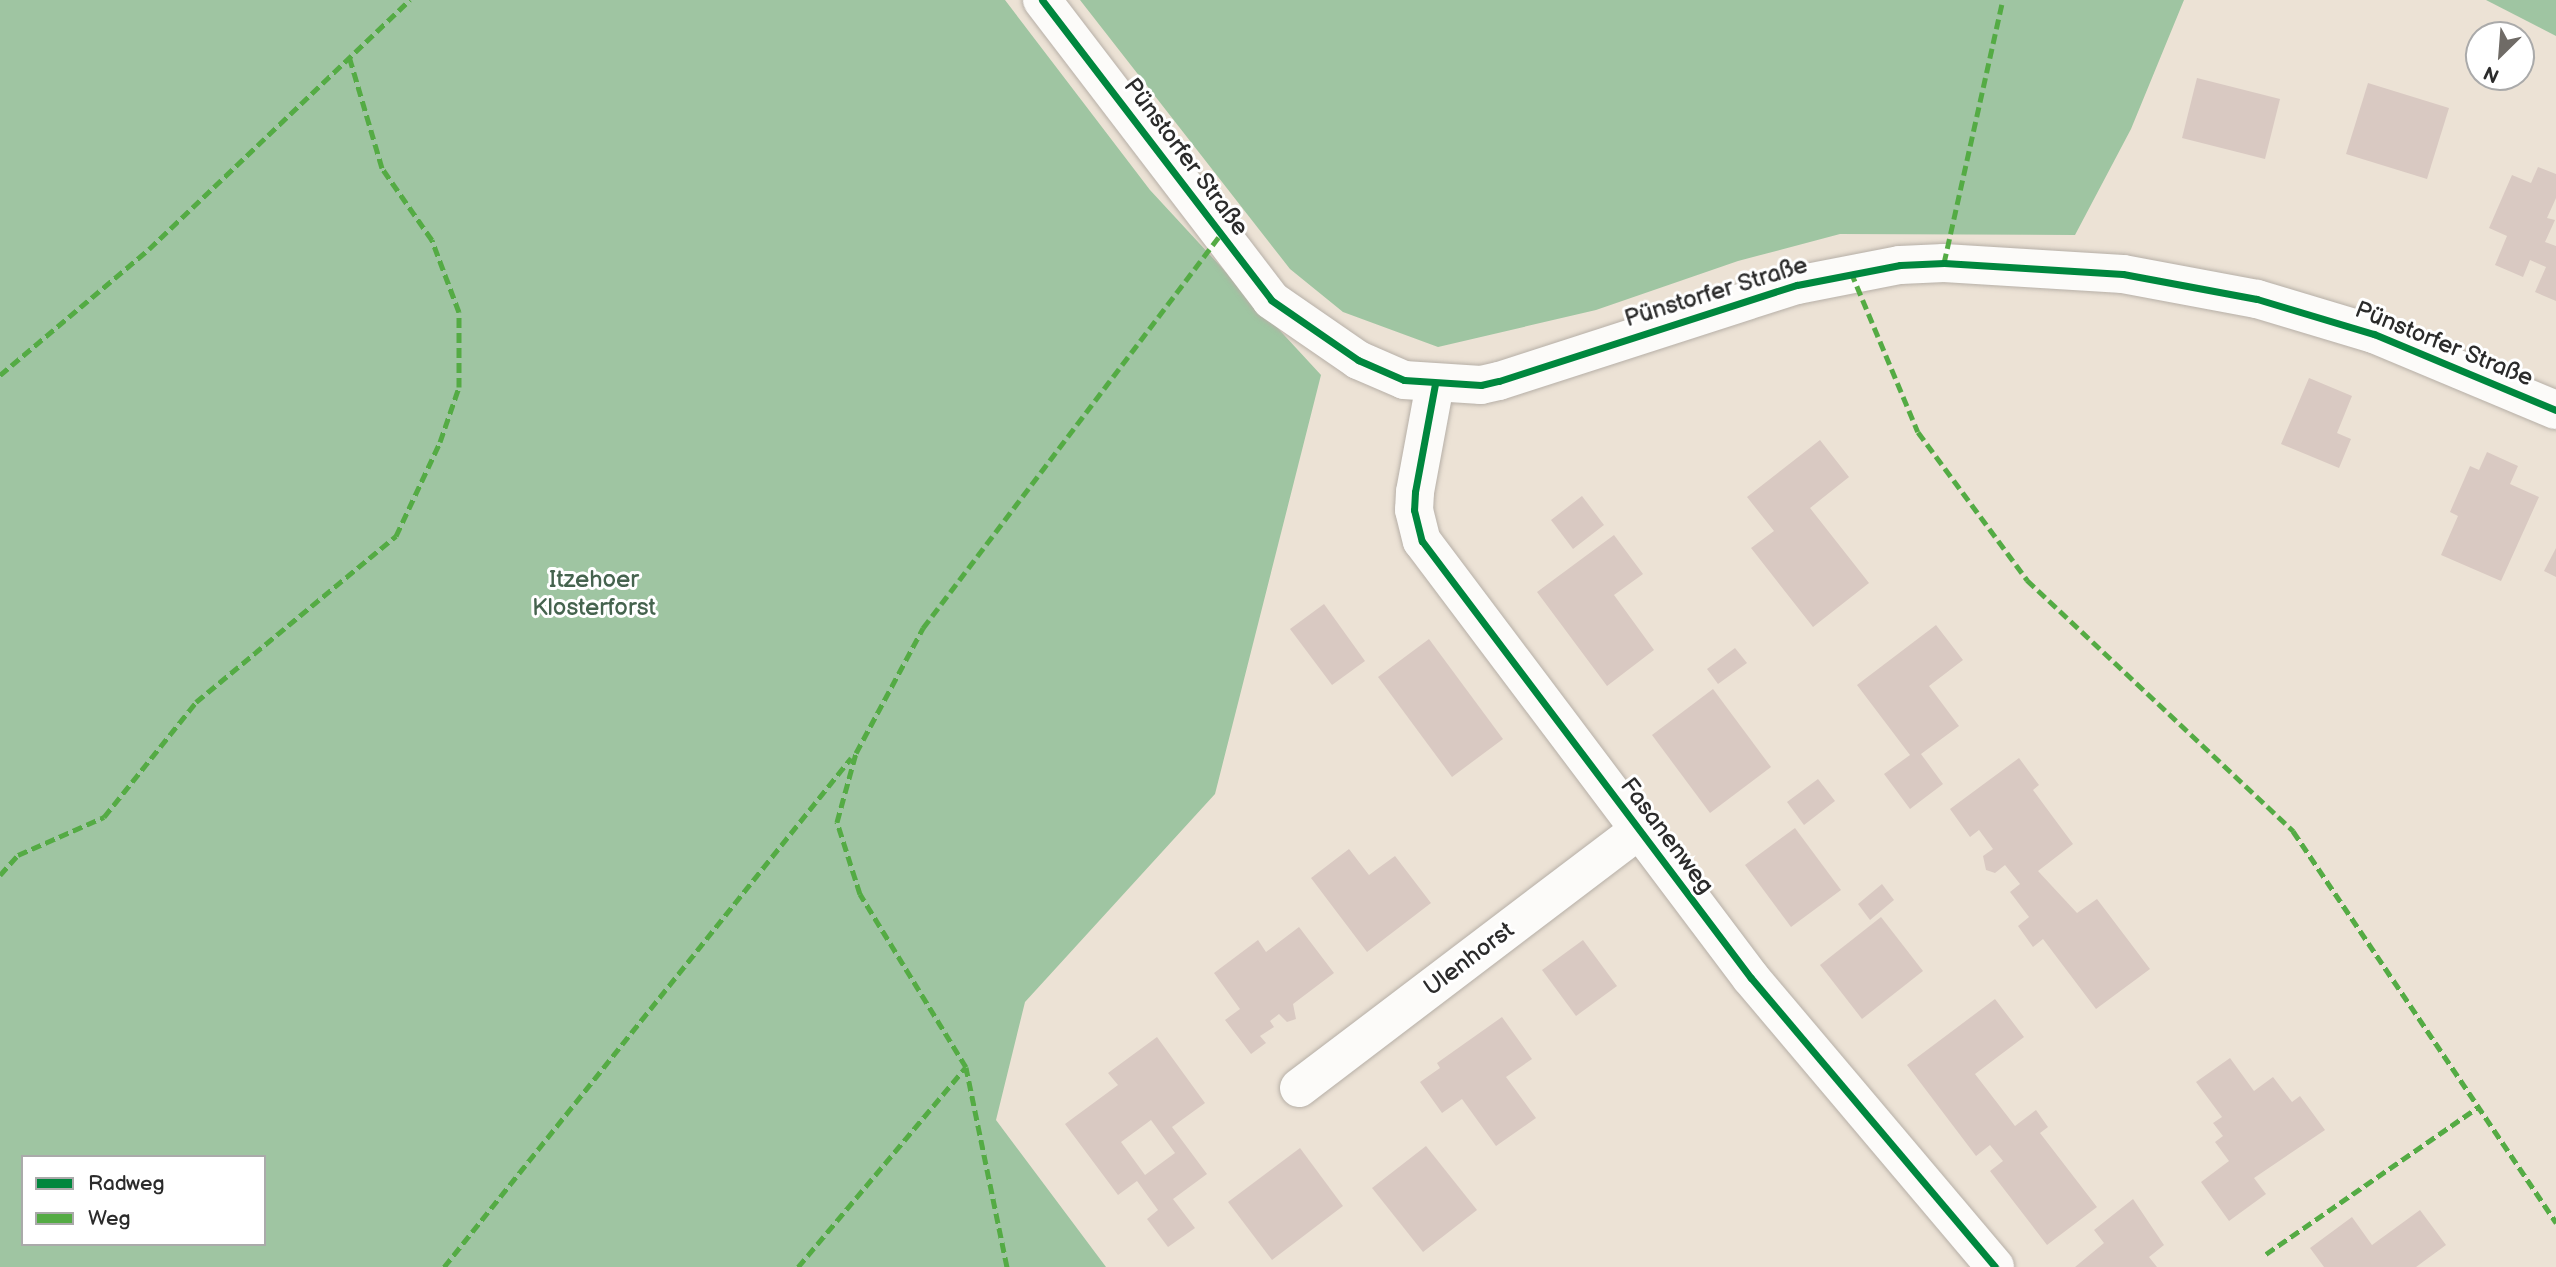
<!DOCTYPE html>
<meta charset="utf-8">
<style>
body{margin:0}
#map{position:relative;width:2556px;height:1267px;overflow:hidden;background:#ece2d5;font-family:"Balsamiq Sans",sans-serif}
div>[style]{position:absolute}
.forest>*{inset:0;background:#9fc5a2}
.building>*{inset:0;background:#d9c9c2}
.roads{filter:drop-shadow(0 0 2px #b6afa7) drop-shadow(0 0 2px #b6afa7)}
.minor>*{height:38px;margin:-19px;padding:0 19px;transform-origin:19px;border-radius:19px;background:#fcfbf9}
.quiet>*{height:5px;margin-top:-2.5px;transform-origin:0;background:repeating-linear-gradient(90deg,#54ab44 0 10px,transparent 0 15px)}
.cycleway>*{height:7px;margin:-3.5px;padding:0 3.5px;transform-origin:3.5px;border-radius:3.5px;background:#00873e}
span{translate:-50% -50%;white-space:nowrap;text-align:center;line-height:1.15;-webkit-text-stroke:6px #fff;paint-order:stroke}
.street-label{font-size:24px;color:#2b2b2b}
.park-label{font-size:24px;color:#45634e}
.legend{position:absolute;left:21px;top:1155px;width:245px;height:91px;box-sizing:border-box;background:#fff;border:2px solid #aaa;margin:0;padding:9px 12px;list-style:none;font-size:21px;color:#2b2b2b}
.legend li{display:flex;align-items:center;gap:14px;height:35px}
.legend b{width:35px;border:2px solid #aaa}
.north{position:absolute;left:2465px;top:21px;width:70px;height:70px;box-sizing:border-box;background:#fff;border:2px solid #aaa;border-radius:50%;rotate:205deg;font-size:19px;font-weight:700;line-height:28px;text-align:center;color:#2b2b2b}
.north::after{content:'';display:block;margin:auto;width:24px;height:32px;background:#6f6b66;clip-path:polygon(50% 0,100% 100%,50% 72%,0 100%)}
</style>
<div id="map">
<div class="forest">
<div style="clip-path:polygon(evenodd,0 0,1005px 0,1150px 190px,1321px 375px,1215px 794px,1025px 1002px,996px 1120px,1106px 1267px,0 1267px,0 0,23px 1157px,264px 1157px,264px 1244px,23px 1244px,23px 1157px)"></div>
<div style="clip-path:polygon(1080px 0,2184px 0,2131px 129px,2075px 235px,1840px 234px,1738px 261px,1596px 310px,1438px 347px,1343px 312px,1290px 269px)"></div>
<div style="clip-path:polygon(2486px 0,2556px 0,2556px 36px)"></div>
</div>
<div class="building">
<div style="clip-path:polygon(2197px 78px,2280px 99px,2265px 159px,2182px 138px)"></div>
<div style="clip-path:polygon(2368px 83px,2449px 108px,2427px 179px,2346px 154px)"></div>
<div style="clip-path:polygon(2538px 167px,2556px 174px,2556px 198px,2547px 218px,2555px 220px,2545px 242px,2556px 246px,2556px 301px,2535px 292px,2546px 267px,2530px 260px,2523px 277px,2495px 265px,2507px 236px,2489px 228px,2512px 175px,2531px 183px)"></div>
<div style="clip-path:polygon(2309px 378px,2352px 396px,2337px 433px,2351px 439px,2339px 468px,2281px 444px)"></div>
<div style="clip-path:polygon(1820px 440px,1849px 477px,1810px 508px,1869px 583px,1813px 627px,1751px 548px,1774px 531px,1747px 497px)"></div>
<div style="clip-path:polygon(2487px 452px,2518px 466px,2510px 484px,2539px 497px,2501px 581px,2441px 555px,2458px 516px,2450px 512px,2470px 466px,2479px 470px)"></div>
<div style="clip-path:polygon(1582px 496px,1604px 525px,1573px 549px,1551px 520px)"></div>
<div style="clip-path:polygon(1614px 535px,1643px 574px,1614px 595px,1654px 650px,1607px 686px,1537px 592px)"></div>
<div style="clip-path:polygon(2556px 548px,2556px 577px,2544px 571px)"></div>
<div style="clip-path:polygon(1324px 604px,1365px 661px,1332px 685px,1290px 629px)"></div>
<div style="clip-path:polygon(1936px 625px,1963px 660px,1929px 686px,1959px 726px,1921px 754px,1943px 784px,1910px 809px,1884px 774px,1910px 755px,1857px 685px)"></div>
<div style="clip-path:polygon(1429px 639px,1503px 739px,1452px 777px,1378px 677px)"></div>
<div style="clip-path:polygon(1735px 648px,1747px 663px,1718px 684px,1707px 669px)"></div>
<div style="clip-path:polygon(1713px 689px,1771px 767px,1710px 813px,1652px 735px)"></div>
<div style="clip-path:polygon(2019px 758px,2039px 785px,2033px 790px,2073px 844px,2038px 871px,2077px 913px,2097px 899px,2150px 969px,2096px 1009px,2043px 939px,2033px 947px,2018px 926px,2029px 917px,2010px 892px,2020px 884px,2005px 865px,1995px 873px,1986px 870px,1983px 856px,1993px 849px,1979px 830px,1970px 837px,1950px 809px)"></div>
<div style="clip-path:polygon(1818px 779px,1835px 801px,1804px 825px,1787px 802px)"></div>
<div style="clip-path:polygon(1795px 828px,1841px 890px,1791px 927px,1745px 865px)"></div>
<div style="clip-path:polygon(1349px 849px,1369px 875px,1395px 856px,1431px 903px,1367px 952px,1311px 878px)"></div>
<div style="clip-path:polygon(1882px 884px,1894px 900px,1870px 920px,1858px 904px)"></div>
<div style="clip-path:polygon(1881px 917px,1923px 971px,1862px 1019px,1820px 965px)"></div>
<div style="clip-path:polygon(1299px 927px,1334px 973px,1293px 1004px,1296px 1019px,1287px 1022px,1279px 1014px,1270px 1021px,1274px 1027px,1260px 1036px,1266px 1043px,1251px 1054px,1225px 1020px,1240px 1009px,1214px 973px,1258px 940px,1266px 952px)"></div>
<div style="clip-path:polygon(1583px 940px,1617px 986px,1576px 1016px,1542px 970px)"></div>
<div style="clip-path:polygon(1995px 999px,2024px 1037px,1975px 1074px,2015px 1126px,2036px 1110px,2048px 1127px,2040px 1133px,2097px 1207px,2047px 1245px,1990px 1171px,2003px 1161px,1990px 1145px,1976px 1156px,1907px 1065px)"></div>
<div style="clip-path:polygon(1502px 1017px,1532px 1059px,1506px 1077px,1536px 1118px,1496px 1146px,1462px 1099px,1442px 1113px,1420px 1082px,1440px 1068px,1437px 1063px)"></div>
<div style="clip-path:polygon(evenodd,1157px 1037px,1205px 1103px,1172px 1127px,1207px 1174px,1173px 1199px,1195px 1228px,1168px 1247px,1147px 1219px,1158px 1210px,1137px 1181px,1118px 1195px,1065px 1124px,1118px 1085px,1108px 1073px,1157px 1037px,1151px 1120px,1175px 1153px,1145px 1175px,1121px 1142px,1151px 1120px)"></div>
<div style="clip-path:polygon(2230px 1058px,2254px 1091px,2273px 1077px,2292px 1102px,2300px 1096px,2325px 1130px,2254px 1178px,2266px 1194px,2229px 1221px,2201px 1182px,2229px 1161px,2215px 1142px,2223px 1136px,2213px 1123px,2222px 1117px,2196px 1082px)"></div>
<div style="clip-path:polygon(1426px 1146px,1477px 1210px,1423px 1252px,1372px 1188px)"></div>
<div style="clip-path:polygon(1300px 1148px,1343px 1206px,1272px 1260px,1228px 1202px)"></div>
<div style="clip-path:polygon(2133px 1199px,2164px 1245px,2149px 1257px,2157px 1267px,2075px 1267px,2104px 1243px,2094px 1230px)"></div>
<div style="clip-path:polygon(2420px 1210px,2446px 1245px,2416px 1267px,2324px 1267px,2310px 1248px,2352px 1217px,2372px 1245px)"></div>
</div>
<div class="roads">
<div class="minor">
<div style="left:1042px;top:0;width:377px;rotate:52.6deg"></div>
<div style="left:1271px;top:300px;width:106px;rotate:34.6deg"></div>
<div style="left:1358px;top:360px;width:50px;rotate:23.5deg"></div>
<div style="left:1404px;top:380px;width:77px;rotate:3.7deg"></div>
<div style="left:1481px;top:385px;width:18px;rotate:-13deg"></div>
<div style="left:1499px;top:381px;width:313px;rotate:-17.9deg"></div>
<div style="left:1797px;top:285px;width:105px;rotate:-11deg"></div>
<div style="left:1900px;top:265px;width:44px;rotate:-2.6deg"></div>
<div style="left:1944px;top:263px;width:179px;rotate:3.5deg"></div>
<div style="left:2123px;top:274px;width:136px;rotate:10.6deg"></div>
<div style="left:2257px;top:299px;width:122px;rotate:16.7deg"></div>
<div style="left:2374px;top:334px;width:197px;rotate:22.7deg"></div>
<div style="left:1435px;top:384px;width:110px;rotate:100.5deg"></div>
<div style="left:1415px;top:492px;width:18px;rotate:93deg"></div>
<div style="left:1414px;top:510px;width:32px;rotate:76deg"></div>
<div style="left:1422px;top:541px;width:547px;rotate:53.03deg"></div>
<div style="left:1751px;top:978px;width:378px;rotate:49.8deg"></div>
<div style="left:1299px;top:1088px;width:425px;rotate:-37.2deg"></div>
</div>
</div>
<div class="quiet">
<div style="left:1944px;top:263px;width:270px;rotate:-77.4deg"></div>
<div style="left:1851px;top:272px;width:173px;rotate:67.3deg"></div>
<div style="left:1918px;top:432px;width:184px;rotate:53.6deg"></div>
<div style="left:2027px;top:580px;width:366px;rotate:43.3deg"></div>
<div style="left:2293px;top:831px;width:472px;rotate:56.1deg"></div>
<div style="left:0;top:375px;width:195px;rotate:-40.2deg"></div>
<div style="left:149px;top:249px;width:361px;rotate:-43.7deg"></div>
<div style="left:0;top:875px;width:27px;rotate:-48deg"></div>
<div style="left:18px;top:855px;width:94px;rotate:-23.8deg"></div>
<div style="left:104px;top:817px;width:147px;rotate:-51.3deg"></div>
<div style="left:196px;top:702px;width:260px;rotate:-39.7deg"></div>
<div style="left:396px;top:536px;width:104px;rotate:-64.9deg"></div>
<div style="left:440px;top:442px;width:58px;rotate:-70.9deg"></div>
<div style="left:459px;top:387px;width:75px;rotate:-90deg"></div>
<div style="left:459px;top:312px;width:77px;rotate:-110.6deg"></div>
<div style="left:432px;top:240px;width:88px;rotate:-124.8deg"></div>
<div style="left:382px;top:168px;width:117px;rotate:-106.4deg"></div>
<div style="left:2266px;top:1254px;width:258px;rotate:-34.7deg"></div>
<div style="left:444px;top:1267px;width:652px;rotate:-51.35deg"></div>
<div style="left:798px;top:1267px;width:261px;rotate:-50deg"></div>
<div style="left:1007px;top:1267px;width:204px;rotate:-101.6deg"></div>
<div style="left:966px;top:1067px;width:203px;rotate:-121.5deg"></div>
<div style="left:860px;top:894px;width:76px;rotate:-107.7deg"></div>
<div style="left:837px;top:822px;width:72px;rotate:-74.6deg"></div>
<div style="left:856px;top:753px;width:142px;rotate:-61.8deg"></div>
<div style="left:923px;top:628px;width:493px;rotate:-52.9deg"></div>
</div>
<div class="cycleway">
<div style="left:1042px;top:0;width:377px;rotate:52.6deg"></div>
<div style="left:1271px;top:300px;width:106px;rotate:34.6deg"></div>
<div style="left:1358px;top:360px;width:50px;rotate:23.5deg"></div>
<div style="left:1404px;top:380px;width:77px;rotate:3.7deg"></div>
<div style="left:1481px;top:385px;width:18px;rotate:-13deg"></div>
<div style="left:1499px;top:381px;width:313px;rotate:-17.9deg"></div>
<div style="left:1797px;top:285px;width:105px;rotate:-11deg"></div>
<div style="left:1900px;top:265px;width:44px;rotate:-2.6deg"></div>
<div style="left:1944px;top:263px;width:179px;rotate:3.5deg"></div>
<div style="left:2123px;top:274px;width:136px;rotate:10.6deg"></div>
<div style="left:2257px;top:299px;width:122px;rotate:16.7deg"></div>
<div style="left:2374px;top:334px;width:197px;rotate:22.7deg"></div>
<div style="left:1435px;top:384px;width:110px;rotate:100.5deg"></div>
<div style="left:1415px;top:492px;width:18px;rotate:93deg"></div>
<div style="left:1414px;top:510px;width:32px;rotate:76deg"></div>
<div style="left:1422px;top:541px;width:547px;rotate:53.03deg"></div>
<div style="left:1751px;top:978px;width:378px;rotate:49.8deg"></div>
</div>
<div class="street-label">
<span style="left:1186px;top:157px;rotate:53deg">Pünstorfer Straße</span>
<span style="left:1716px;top:292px;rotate:-17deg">Pünstorfer Straße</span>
<span style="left:2444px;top:344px;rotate:22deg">Pünstorfer Straße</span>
<span style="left:1667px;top:836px;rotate:53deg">Fasanenweg</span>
<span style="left:1469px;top:959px;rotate:-37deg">Ulenhorst</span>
</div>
<div class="park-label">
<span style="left:594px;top:594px">Itzehoer<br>Klosterforst</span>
</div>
<ul class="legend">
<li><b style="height:9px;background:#00873e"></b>Radweg</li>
<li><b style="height:9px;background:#54ab44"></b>Weg</li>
</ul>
<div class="north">N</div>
</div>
